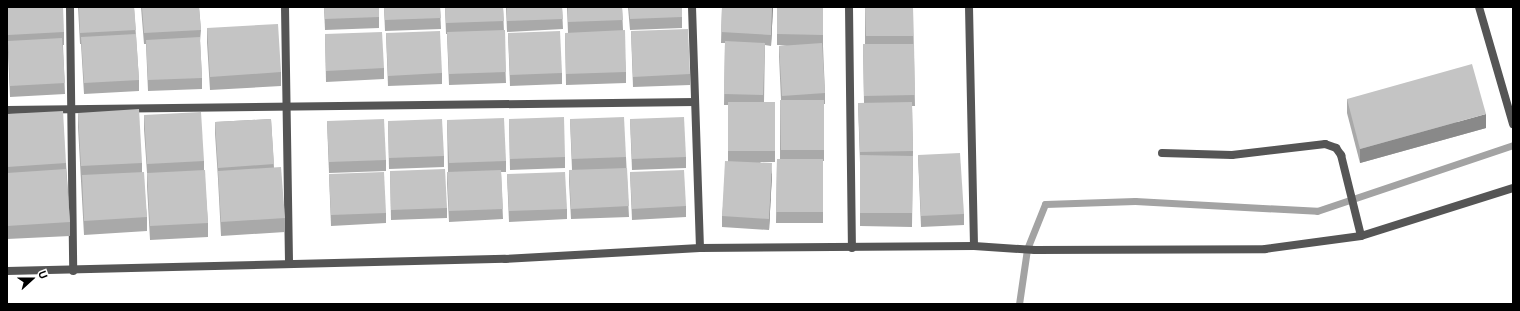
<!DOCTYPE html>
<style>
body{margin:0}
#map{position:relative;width:1520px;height:311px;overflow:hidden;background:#fff;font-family:Ubuntu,sans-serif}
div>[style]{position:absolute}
.stream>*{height:7px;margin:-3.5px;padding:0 3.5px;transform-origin:3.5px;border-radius:3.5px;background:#a3a3a3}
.service>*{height:8px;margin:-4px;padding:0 4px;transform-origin:4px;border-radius:4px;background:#555}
.minor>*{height:8px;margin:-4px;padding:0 4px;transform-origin:4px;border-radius:4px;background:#555}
.wall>*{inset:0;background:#a9a9a9}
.shaded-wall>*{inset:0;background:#898989}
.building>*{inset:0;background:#c4c4c4}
span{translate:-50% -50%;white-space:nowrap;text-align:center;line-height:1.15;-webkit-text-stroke:3px #fff;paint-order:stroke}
.frame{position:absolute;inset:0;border:8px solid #000;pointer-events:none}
.north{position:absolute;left:12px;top:259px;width:40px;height:40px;-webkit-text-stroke:3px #fff;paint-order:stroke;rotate:69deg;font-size:11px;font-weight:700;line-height:16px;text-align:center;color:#000}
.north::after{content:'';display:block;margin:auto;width:14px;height:18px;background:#000;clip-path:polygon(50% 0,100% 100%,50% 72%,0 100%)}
</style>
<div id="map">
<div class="stream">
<div style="left:1019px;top:304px;width:56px;rotate:-81.7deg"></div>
<div style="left:1027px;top:249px;width:48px;rotate:-68.2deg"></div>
<div style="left:1045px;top:204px;width:90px;rotate:-1.9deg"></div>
<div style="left:1135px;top:201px;width:182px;rotate:3.1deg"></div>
<div style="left:1317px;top:211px;width:207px;rotate:-18.6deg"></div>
</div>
<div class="service">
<div style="left:1162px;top:153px;width:70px;rotate:1.6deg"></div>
<div style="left:1232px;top:155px;width:94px;rotate:-6.7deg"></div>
<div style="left:1325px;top:144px;width:12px;rotate:20deg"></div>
<div style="left:1336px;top:148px;width:9px;rotate:54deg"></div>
<div style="left:1341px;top:155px;width:83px;rotate:76.1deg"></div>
</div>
<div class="minor">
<div style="left:70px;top:7px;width:264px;rotate:89.3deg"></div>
<div style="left:285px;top:7px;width:256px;rotate:89.1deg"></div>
<div style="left:692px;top:7px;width:241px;rotate:88.1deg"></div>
<div style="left:849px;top:7px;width:241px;rotate:89.3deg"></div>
<div style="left:969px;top:7px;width:239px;rotate:88.8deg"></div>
<div style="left:1479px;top:7px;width:122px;rotate:73.8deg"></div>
<div style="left:7px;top:110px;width:688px;rotate:-0.67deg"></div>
<div style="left:7px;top:271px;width:498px;rotate:-1.4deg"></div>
<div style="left:505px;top:259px;width:195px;rotate:-3.2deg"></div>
<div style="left:700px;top:248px;width:274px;rotate:-0.4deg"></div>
<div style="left:974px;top:246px;width:61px;rotate:3.8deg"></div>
<div style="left:1035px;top:250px;width:230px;rotate:-0.2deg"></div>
<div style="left:1265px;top:249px;width:97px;rotate:-7.7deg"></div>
<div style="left:1361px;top:236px;width:159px;rotate:-17.5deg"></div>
</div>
<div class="wall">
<div style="clip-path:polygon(7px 7px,64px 32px,64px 45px,63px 45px,65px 94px,10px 97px,8px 52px)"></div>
<div style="clip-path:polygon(78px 7px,134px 7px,139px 80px,139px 91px,84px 94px,81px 44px,80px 44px)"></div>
<div style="clip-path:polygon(141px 7px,199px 7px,201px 30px,200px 41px,202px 78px,202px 89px,148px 91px,146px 44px,144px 44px)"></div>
<div style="clip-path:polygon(324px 7px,379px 7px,379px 28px,325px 30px)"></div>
<div style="clip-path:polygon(384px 7px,440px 7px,441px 29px,385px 31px)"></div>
<div style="clip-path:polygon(445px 7px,503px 7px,506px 83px,449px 85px,447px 34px,446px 34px)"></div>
<div style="clip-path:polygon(506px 7px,562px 7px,563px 29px,507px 32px)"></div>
<div style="clip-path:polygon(567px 7px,622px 7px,623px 30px,626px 72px,626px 83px,566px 85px,565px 33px,568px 33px)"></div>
<div style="clip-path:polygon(628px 7px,682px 7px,682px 28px,630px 30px)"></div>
<div style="clip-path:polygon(722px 7px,773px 7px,771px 46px,765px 45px,764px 102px,775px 102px,775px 162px,760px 162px,772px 174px,769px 230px,722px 227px,722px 216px,728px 161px,728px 105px,724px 105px,725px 43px,721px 43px)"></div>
<div style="clip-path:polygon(777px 7px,823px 7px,823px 46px,825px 93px,825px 104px,824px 104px,824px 161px,823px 161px,823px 223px,776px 223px,777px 159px,780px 159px,780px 100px,781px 100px,779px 56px,779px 46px,787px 45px,777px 45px)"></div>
<div style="clip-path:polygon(865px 7px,913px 7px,915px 106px,912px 106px,913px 151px,912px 227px,860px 226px,860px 163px,858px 103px,864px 103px,863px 44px,865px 44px)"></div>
<div style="clip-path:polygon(207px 28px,281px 72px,281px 86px,210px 90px,207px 42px)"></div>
<div style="clip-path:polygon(631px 31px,690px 74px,690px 85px,633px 87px)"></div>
<div style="clip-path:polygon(386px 33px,442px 73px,442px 84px,388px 86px)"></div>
<div style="clip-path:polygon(508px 33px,562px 73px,562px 84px,510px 86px)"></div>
<div style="clip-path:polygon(325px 34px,384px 68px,384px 79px,326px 82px)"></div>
<div style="clip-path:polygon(1347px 99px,1486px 128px,1360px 163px,1347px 113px)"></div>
<div style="clip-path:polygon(78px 113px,142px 163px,142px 172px,147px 217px,147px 231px,84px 235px,78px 127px)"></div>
<div style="clip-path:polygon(7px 114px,66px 163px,70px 222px,70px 236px,7px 239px)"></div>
<div style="clip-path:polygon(144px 115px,204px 161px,204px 170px,208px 223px,208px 237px,150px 240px,147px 186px,147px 173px,144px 129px)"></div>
<div style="clip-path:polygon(271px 119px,274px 168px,285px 218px,285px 232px,221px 236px,218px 179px,215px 133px,215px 122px)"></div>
<div style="clip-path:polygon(509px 119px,565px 157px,565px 168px,510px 170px)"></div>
<div style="clip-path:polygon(570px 119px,626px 157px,629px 217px,571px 219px,569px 181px,569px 170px,572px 170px)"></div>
<div style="clip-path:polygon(630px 119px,686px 157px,686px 168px,632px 170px)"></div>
<div style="clip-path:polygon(447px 120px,506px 161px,506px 172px,501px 172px,503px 219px,449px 222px,447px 183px,447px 172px,448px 172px)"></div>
<div style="clip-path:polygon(327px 121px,386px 160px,386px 171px,329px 173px)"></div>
<div style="clip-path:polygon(388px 121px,444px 156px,444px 167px,389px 169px)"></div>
<div style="clip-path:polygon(918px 155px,964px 214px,964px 225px,921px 227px)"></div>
<div style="clip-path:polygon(390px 171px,447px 208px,447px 218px,391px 220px)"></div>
<div style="clip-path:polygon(630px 172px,686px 206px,686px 217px,632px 220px)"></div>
<div style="clip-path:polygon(329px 174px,386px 213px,386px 223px,331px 226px)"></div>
<div style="clip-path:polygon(507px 174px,567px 209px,567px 219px,509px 222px)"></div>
</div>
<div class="shaded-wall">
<div style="clip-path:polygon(772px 7px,773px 7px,771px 46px,771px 35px)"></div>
<div style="clip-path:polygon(1486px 114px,1486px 128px,1360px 163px,1360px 149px)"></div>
<div style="clip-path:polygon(772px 163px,772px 174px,769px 230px,769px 219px)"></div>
</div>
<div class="building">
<div style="clip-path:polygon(7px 7px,63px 7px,64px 32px,8px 35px)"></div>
<div style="clip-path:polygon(79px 7px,134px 7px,136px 30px,80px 33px)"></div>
<div style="clip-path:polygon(142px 7px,199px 7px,201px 30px,144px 33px)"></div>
<div style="clip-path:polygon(324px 7px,379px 7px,379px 17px,325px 19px)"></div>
<div style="clip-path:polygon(384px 7px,440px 7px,441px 18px,385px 20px)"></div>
<div style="clip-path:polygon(445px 7px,503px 7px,504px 21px,446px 23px)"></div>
<div style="clip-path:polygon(507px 7px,562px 7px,563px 19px,507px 21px)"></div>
<div style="clip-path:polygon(568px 7px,622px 7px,623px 20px,568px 22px)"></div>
<div style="clip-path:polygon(629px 7px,682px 7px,682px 17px,630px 19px)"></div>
<div style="clip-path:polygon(722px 7px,772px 7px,771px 35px,721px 32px)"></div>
<div style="clip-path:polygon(777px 7px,823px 7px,823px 35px,777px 34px)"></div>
<div style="clip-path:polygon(865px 7px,913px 7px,913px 36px,866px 36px)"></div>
<div style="clip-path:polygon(278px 24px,281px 72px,210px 77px,207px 28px)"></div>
<div style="clip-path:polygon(688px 29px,690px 74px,633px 77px,631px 31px)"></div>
<div style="clip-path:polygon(505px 30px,506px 72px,449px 74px,447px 32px)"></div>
<div style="clip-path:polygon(625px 30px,626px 72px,566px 74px,565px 33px)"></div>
<div style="clip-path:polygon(440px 31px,442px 73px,388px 76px,386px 33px)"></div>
<div style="clip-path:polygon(560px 31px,562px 73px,510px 75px,508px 33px)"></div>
<div style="clip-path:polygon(382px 32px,384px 68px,326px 71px,325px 34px)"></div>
<div style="clip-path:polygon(136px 34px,139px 80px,84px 83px,81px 37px)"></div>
<div style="clip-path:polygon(200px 37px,202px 78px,148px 80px,146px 40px)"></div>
<div style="clip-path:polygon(62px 38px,65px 83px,10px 86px,8px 41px)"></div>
<div style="clip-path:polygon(725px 41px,765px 43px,763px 95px,724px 94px)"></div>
<div style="clip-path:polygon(822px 43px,825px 93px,782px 96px,779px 46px)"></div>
<div style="clip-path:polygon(863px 44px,914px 44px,915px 95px,864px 96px)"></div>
<div style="clip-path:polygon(1472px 64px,1486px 114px,1360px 149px,1347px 99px)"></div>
<div style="clip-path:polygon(780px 100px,824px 100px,824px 150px,781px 150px)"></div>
<div style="clip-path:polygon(728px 102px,775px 102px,775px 151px,728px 151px)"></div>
<div style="clip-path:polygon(912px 102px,913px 151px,860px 152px,858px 103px)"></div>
<div style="clip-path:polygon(139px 109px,142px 163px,81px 166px,78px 113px)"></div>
<div style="clip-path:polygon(63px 111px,66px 163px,7px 167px,7px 114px)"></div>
<div style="clip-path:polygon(201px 112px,204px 161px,147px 164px,144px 115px)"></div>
<div style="clip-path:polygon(564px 117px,565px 157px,510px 159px,509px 119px)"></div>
<div style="clip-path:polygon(624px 117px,626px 157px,572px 159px,570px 119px)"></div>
<div style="clip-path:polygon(684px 117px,686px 157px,632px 159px,630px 119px)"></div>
<div style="clip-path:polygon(504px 118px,506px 161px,449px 163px,447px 120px)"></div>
<div style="clip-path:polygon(271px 119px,274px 164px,218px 168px,215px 122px)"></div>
<div style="clip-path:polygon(384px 119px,386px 160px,329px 162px,327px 121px)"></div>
<div style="clip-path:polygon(442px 119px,444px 156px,389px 158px,388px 121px)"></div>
<div style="clip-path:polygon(960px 153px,964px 214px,921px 216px,918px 155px)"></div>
<div style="clip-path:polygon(860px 155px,913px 156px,912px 213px,860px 213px)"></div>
<div style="clip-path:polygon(777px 159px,823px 159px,823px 212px,776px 212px)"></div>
<div style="clip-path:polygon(725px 161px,772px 163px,769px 219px,722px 216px)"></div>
<div style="clip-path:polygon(281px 167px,285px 218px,221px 222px,218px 171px)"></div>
<div style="clip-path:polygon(627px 168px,629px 206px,571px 209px,569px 170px)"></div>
<div style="clip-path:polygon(66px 169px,70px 222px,7px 226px,7px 173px)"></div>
<div style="clip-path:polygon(445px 169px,447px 208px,391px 210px,390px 171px)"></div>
<div style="clip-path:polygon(205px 170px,208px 223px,150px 226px,147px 173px)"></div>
<div style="clip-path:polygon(501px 170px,503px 209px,449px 211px,447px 172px)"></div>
<div style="clip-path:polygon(684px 170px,686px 206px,632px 209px,630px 172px)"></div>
<div style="clip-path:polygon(144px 172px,147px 217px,84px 221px,82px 175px)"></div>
<div style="clip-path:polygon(384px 172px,386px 213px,331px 215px,329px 174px)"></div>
<div style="clip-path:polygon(565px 172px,567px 209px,509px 211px,507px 174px)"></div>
</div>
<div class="frame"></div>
<div class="north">U</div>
</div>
